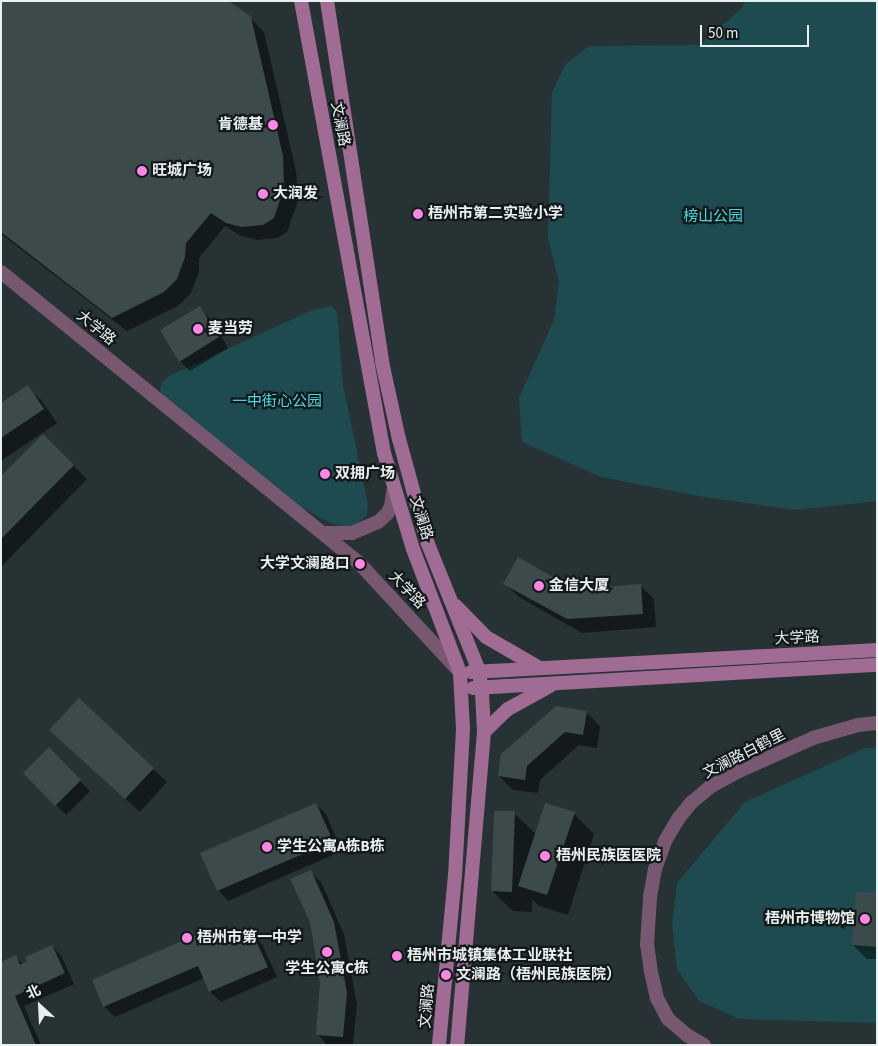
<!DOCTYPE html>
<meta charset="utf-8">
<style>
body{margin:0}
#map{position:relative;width:878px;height:1046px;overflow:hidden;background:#263233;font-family:"Source Sans 3","Noto Sans SC",sans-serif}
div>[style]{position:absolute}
.green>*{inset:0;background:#1d4b50}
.shadow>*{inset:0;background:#0007}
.building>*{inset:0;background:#3d4a4c}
.minor>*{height:14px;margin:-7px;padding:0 7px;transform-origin:7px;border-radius:7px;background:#785770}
.tertiary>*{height:14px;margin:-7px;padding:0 7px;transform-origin:7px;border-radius:7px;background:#785770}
.secondary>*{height:14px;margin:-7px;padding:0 7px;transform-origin:7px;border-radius:7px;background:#a06c94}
.dots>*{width:14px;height:14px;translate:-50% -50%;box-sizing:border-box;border:2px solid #131919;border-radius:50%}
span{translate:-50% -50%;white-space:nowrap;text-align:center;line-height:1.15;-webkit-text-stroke:4.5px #131919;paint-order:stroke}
.street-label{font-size:15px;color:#e9f0f1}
.poi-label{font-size:15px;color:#e9f0f1;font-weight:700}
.right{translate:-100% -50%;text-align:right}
.left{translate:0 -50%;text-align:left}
.park-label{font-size:15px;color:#46dbea}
.frame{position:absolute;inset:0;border:2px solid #e9f0f1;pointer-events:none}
.north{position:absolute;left:15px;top:981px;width:50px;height:50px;-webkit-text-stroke:4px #131919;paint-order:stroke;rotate:335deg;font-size:14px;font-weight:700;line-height:20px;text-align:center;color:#e9f0f1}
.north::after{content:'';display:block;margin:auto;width:18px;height:22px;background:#e9f0f1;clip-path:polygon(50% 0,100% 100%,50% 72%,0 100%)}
.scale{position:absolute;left:700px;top:25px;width:109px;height:22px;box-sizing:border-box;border:2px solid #e9f0f1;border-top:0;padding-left:6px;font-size:15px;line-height:18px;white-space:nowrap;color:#e9f0f1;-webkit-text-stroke:4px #131919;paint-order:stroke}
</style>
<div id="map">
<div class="green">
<div style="clip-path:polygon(745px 1px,877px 1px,877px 501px,795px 510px,699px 496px,601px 477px,522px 442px,519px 398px,554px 320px,559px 282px,548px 238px,552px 92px,565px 65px,589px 46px,700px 45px,742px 8px)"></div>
<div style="clip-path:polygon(331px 306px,337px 312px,343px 385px,368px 504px,367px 515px,358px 523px,347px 527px,330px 523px,301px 507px,164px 399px,160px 390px,162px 382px,169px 376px,312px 310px)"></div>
<div style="clip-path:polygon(877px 747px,877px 1023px,739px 1019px,699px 1001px,677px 969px,672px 925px,677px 883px,745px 802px,865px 748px)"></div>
</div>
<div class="shadow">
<div style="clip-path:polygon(1px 1px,250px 18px,264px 32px,296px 171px,298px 201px,287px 232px,277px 238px,257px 240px,241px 236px,225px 226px,199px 258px,199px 272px,191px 293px,178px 306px,127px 331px,1px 234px)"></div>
<div style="clip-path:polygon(199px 307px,210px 318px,228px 348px,190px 371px,180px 361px)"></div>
<div style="clip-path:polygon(27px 387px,41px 400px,57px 423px,1px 461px,1px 405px)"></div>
<div style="clip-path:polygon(43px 436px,87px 479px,1px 567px,1px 478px)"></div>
<div style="clip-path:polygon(505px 584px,574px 590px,640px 585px,654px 599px,656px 627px,582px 633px,519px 597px)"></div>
<div style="clip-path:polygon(586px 712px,600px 726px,597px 748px,579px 745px,540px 780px,538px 793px,513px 790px,499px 776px)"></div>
<div style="clip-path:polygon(65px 744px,153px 769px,167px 782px,140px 812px)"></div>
<div style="clip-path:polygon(49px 749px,90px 791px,66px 815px,25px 773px)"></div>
<div style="clip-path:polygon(316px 804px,326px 814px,342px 851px,228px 901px,218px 890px)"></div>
<div style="clip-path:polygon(514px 813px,536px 834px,574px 814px,594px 834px,568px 915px,539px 906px,532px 899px,532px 912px,513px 911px,492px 891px)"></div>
<div style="clip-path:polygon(310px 872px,321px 882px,344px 934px,357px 1004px,353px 1045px,327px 1045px,317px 1034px,321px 983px)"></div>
<div style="clip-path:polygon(877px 894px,877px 959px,867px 959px,853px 945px)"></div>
<div style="clip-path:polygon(218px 926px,229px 939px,234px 941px,252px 933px,262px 944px,277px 977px,221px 1002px,210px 992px,204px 978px,115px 1017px,104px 1006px)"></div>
<div style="clip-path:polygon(52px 946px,62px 957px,74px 984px,24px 1006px,41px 1045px,1px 1045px,15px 957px,23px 964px)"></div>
</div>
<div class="building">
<div style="clip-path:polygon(1px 1px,229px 1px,251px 17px,283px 156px,284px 187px,274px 218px,263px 225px,242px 227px,226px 223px,211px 213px,186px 243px,185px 257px,177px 279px,164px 292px,112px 318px,1px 232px)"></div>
<div style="clip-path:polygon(200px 306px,219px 337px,179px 362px,160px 330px)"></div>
<div style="clip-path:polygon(28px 385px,44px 409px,1px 438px,1px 403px)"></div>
<div style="clip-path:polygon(43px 434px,74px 465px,1px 539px,1px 476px)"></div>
<div style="clip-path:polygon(518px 557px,574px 589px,641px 584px,643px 614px,567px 619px,503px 584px)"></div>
<div style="clip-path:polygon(79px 698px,154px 768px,125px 799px,49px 730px)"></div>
<div style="clip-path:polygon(556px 706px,587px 711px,583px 735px,565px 732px,527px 766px,525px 780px,498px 776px,501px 754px)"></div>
<div style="clip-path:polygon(49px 747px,81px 780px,55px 806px,23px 773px)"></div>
<div style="clip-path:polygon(316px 803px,333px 841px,217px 891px,200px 853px)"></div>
<div style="clip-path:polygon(545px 803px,575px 812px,547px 895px,518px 886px)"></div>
<div style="clip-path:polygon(494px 811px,515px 811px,512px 892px,491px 891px)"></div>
<div style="clip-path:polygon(311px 870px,334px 922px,347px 993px,343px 1037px,316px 1035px,320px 983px,310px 922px,290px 879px)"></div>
<div style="clip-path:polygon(856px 892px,877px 893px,877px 947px,852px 945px)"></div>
<div style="clip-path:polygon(218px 925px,223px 935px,234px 940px,252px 932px,268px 967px,209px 992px,198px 966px,103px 1007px,92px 980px)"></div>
<div style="clip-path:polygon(52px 945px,65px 973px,15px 996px,36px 1045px,1px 1045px,1px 962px,16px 955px,20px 965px,27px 961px,25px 957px)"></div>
</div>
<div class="minor">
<div style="left:704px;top:1045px;width:20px;rotate:-150deg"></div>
<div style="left:687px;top:1035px;width:25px;rotate:-140deg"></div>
<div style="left:668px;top:1019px;width:24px;rotate:-118deg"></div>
<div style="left:657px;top:998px;width:27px;rotate:-103deg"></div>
<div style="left:651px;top:972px;width:27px;rotate:-98deg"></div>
<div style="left:647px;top:945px;width:48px;rotate:-86.4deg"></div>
<div style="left:650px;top:897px;width:28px;rotate:-80deg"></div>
<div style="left:655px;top:869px;width:30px;rotate:-70deg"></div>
<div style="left:665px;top:841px;width:26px;rotate:-59deg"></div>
<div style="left:678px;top:819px;width:21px;rotate:-51deg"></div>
<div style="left:691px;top:803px;width:25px;rotate:-40deg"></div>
<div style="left:710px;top:787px;width:33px;rotate:-29deg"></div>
<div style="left:739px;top:771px;width:81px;rotate:-24deg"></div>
<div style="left:813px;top:738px;width:47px;rotate:-16.1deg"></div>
<div style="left:858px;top:725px;width:19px;rotate:-6deg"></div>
</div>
<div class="tertiary">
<div style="left:1px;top:272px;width:463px;rotate:39.1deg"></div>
<div style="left:360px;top:564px;width:144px;rotate:47.2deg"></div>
<div style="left:323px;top:533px;width:29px"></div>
<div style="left:352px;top:533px;width:28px;rotate:-23deg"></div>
<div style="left:378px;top:522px;width:12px;rotate:-42deg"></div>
<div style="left:387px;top:514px;width:9px;rotate:-63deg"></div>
<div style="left:391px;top:506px;width:19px;rotate:-81deg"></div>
</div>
<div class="secondary">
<div style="left:301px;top:1px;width:460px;rotate:79.6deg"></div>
<div style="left:384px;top:453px;width:100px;rotate:73.2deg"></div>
<div style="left:413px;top:549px;width:133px;rotate:69.2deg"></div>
<div style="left:460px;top:673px;width:56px;rotate:86.9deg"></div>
<div style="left:463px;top:729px;width:146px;rotate:93.1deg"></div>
<div style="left:455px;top:875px;width:171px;rotate:95.4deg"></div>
<div style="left:327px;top:1px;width:365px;rotate:81.3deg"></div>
<div style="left:382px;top:362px;width:79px;rotate:77.6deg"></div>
<div style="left:399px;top:439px;width:109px;rotate:74.6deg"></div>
<div style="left:428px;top:544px;width:137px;rotate:68.1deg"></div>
<div style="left:479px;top:671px;width:22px;rotate:82deg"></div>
<div style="left:482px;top:693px;width:39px;rotate:87deg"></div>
<div style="left:484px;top:732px;width:314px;rotate:94.9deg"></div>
<div style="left:456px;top:606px;width:43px;rotate:45.9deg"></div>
<div style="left:486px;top:637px;width:60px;rotate:30deg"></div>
<div style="left:471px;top:672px;width:407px;rotate:-3.1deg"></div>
<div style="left:473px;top:688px;width:405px;rotate:-3.3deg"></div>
<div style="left:484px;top:732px;width:33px;rotate:-44deg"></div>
<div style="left:508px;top:709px;width:48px;rotate:-28.7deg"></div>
</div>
<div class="dots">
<div style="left:273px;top:125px;background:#fc86e4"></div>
<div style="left:142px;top:171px;background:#fc86e4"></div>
<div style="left:263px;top:194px;background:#fc86e4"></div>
<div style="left:418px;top:214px;background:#fc86e4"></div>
<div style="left:198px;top:329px;background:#fc86e4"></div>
<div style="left:325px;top:474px;background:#fc86e4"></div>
<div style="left:360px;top:564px;background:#fc86e4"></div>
<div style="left:539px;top:586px;background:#fc86e4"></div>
<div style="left:267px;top:847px;background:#fc86e4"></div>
<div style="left:545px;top:856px;background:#fc86e4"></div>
<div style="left:865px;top:919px;background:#fc86e4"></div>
<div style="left:187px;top:938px;background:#fc86e4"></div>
<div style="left:327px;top:952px;background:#fc86e4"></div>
<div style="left:397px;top:956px;background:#fc86e4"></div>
<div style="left:446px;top:975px;background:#fc86e4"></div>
</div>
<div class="street-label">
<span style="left:340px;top:124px;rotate:79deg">文澜路</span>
<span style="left:96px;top:328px;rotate:39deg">大学路</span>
<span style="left:421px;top:518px;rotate:73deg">文澜路</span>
<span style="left:407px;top:590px;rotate:46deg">大学路</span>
<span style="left:797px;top:638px;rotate:-3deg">大学路</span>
<span style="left:744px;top:754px;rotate:-27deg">文澜路白鹤里</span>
<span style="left:427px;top:1006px;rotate:-85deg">文澜路</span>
</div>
<div class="poi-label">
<span class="right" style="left:263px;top:125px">肯德基</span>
<span class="left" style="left:152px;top:171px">旺城广场</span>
<span class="left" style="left:273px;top:194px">大润发</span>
<span class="left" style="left:428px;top:214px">梧州市第二实验小学</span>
<span class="left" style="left:208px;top:329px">麦当劳</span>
<span class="left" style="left:335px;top:474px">双拥广场</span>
<span class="right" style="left:350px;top:564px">大学文澜路口</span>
<span class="left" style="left:549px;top:586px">金信大厦</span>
<span class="left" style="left:277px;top:847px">学生公寓A栋B栋</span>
<span class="left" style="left:556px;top:856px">梧州民族医医院</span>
<span class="right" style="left:855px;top:919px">梧州市博物馆</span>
<span class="left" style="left:197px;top:938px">梧州市第一中学</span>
<span class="left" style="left:407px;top:956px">梧州市城镇集体工业联社</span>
<span style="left:327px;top:969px">学生公寓C栋</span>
<span class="left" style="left:456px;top:975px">文澜路（梧州民族医院）</span>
</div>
<div class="park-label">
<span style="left:713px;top:217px">榜山公园</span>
<span style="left:277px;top:402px">一中街心公园</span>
</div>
<div class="frame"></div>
<div class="north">北</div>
<div class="scale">50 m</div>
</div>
